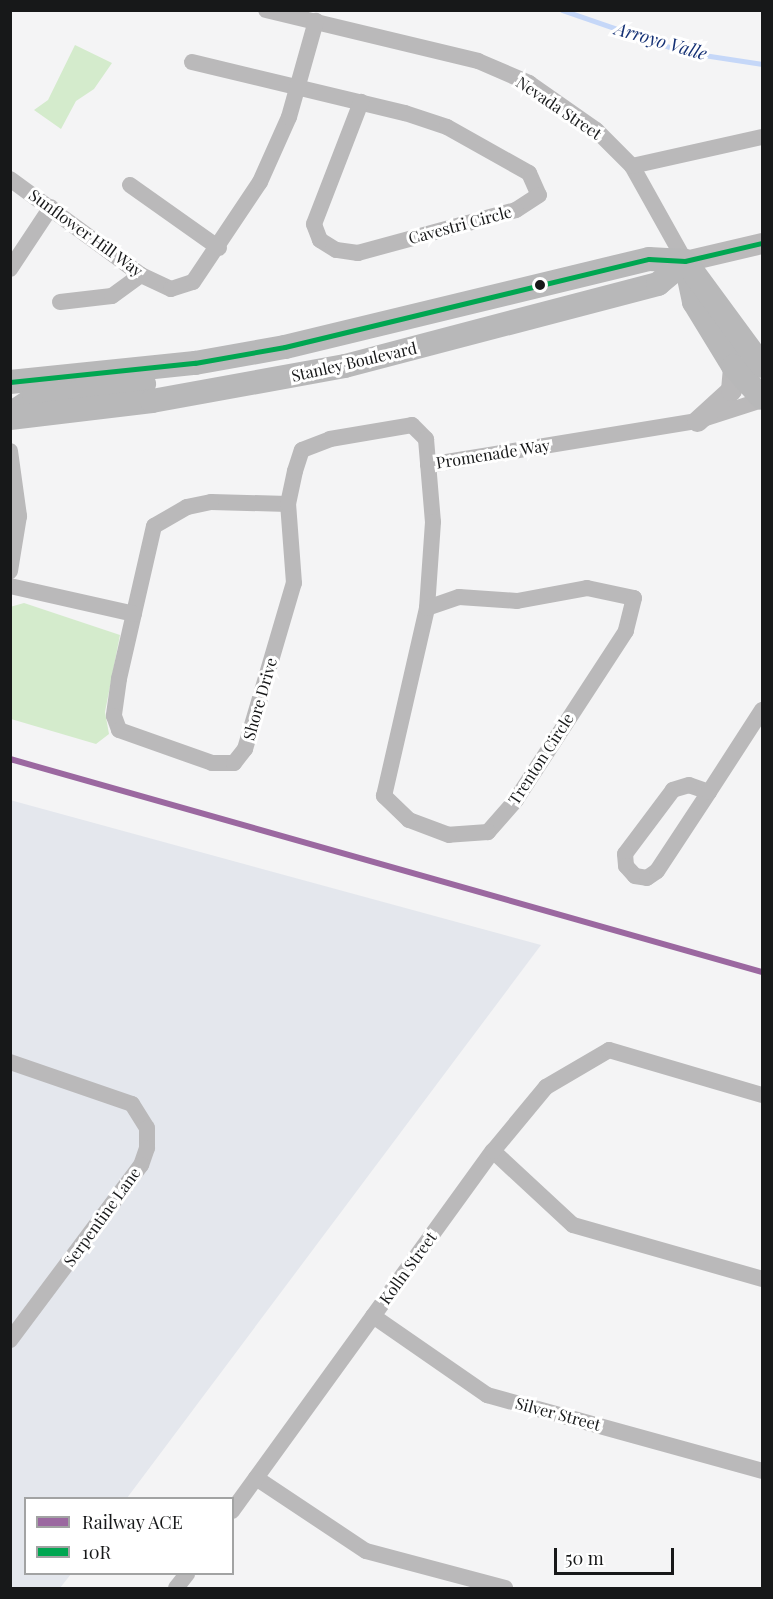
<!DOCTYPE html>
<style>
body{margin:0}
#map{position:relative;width:773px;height:1599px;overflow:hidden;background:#f4f4f5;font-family:"Playfair Display",serif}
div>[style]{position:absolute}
.built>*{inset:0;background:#e4e7ed}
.green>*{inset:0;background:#d4ebcc}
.stream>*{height:4.5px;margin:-2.25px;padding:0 2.25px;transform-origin:2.25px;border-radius:2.25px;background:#c5d7f8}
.minor>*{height:16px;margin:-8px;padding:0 8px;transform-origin:8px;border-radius:8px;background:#bab9ba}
.tertiary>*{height:21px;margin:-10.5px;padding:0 10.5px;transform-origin:10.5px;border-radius:10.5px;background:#bab9ba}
.secondary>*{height:24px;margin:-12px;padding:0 12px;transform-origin:12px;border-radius:12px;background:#b8b8b9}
.bus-1>*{height:4.5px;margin:-2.25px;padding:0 2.25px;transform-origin:2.25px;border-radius:2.25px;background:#00a651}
.rail-1>*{height:6px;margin:-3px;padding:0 3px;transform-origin:3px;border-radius:3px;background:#9b68a0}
.dots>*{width:16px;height:16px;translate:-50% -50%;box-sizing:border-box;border:3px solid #fff;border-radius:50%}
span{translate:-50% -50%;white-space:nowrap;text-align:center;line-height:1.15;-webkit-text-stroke:6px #fff;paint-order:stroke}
.street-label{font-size:16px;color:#171819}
.water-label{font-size:18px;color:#153175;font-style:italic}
.frame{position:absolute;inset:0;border:12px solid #171819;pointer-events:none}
.legend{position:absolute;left:24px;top:1497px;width:210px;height:78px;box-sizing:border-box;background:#fff;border:2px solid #a2a3a3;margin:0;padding:8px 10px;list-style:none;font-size:18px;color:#171819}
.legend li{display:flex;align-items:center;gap:12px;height:30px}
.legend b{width:30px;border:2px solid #a2a3a3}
.scale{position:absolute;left:554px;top:1548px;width:120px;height:27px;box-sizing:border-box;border:3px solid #171819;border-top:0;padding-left:8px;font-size:18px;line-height:21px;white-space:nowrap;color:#171819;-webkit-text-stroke:4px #fff;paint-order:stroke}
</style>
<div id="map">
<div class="built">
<div style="clip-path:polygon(10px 800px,541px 945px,127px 1498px,26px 1498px,26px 1574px,71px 1574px,60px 1588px,11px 1588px)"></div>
</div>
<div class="green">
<div style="clip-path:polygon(75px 45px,112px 63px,94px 89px,76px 101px,61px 129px,34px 110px,48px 100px)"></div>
<div style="clip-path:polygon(24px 603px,120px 635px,105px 712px,109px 734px,96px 744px,11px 719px,10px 607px)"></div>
</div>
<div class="stream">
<div style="left:562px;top:10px;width:129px;rotate:19deg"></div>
<div style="left:684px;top:52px;width:79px;rotate:8.7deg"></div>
</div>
<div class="minor">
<div style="left:266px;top:10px;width:218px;rotate:13.5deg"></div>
<div style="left:478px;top:61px;width:56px;rotate:23.3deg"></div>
<div style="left:529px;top:83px;width:82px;rotate:35deg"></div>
<div style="left:596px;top:130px;width:51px;rotate:45deg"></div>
<div style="left:632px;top:166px;width:109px;rotate:60.8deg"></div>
<div style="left:192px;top:62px;width:219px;rotate:13.5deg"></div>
<div style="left:405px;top:113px;width:44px;rotate:18.4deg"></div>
<div style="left:447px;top:127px;width:94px;rotate:29.3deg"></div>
<div style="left:529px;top:173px;width:24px;rotate:66deg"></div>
<div style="left:539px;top:195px;width:27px;rotate:147deg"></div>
<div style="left:516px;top:210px;width:164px;rotate:164.8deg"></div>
<div style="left:358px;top:253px;width:22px;rotate:-172deg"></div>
<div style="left:336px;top:250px;width:19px;rotate:-148deg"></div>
<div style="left:320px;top:240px;width:17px;rotate:-111deg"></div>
<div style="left:314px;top:224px;width:131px;rotate:-68.9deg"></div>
<div style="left:632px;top:166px;width:133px;rotate:-12.6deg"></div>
<div style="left:10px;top:179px;width:162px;rotate:36.2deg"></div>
<div style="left:141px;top:275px;width:33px;rotate:25deg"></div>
<div style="left:171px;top:289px;width:23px;rotate:-18deg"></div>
<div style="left:193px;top:282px;width:120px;rotate:-56.2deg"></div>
<div style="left:260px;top:182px;width:71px;rotate:-66deg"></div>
<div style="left:289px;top:117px;width:100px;rotate:-74.3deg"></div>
<div style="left:130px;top:185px;width:109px;rotate:35.3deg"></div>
<div style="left:10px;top:269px;width:74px;rotate:-56.5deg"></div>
<div style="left:60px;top:302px;width:52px;rotate:-6.6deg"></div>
<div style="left:112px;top:296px;width:36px;rotate:-36deg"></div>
<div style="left:10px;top:451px;width:66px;rotate:82.1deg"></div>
<div style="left:19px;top:516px;width:56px;rotate:99.3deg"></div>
<div style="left:428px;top:465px;width:273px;rotate:-9.3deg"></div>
<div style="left:697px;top:421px;width:68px;rotate:-17.9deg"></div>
<div style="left:288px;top:504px;width:77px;rotate:-178.5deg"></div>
<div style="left:211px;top:502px;width:25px;rotate:168deg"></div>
<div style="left:187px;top:507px;width:38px;rotate:150deg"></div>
<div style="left:154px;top:526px;width:157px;rotate:102.9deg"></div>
<div style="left:119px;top:679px;width:37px;rotate:98deg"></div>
<div style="left:114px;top:716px;width:15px;rotate:70deg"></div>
<div style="left:119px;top:730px;width:99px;rotate:19.5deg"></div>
<div style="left:212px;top:763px;width:22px"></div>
<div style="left:234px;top:763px;width:18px;rotate:-52deg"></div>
<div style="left:245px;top:749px;width:173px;rotate:-73.6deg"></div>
<div style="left:294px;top:583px;width:79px;rotate:-94.3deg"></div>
<div style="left:288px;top:504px;width:34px;rotate:-78deg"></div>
<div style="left:295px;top:471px;width:22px;rotate:-72deg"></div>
<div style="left:302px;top:450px;width:30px;rotate:-21deg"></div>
<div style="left:330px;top:439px;width:83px;rotate:-9.7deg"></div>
<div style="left:412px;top:425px;width:20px;rotate:45deg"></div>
<div style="left:426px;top:439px;width:83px;rotate:85.2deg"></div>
<div style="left:433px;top:522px;width:86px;rotate:94deg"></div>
<div style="left:10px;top:586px;width:127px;rotate:12.7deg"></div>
<div style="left:587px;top:588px;width:48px;rotate:12deg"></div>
<div style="left:634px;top:598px;width:34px;rotate:104deg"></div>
<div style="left:626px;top:631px;width:202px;rotate:123.1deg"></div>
<div style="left:516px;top:800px;width:43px;rotate:131.2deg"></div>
<div style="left:488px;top:832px;width:39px;rotate:176deg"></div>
<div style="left:449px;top:835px;width:43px;rotate:-159.4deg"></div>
<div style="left:409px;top:820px;width:35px;rotate:-136deg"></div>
<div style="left:384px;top:796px;width:193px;rotate:-77.1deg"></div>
<div style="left:427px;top:608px;width:34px;rotate:-19deg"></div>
<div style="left:459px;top:597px;width:58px;rotate:3.9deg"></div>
<div style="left:517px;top:601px;width:71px;rotate:-10.5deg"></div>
<div style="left:709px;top:792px;width:21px;rotate:-161deg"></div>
<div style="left:689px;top:785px;width:17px;rotate:163deg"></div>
<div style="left:673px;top:790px;width:80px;rotate:126.9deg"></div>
<div style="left:625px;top:854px;width:12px;rotate:85deg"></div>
<div style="left:626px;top:866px;width:13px;rotate:48deg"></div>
<div style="left:635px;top:876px;width:12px;rotate:9deg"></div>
<div style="left:647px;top:878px;width:12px;rotate:-35deg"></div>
<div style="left:657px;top:871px;width:95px;rotate:-56.6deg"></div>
<div style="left:709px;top:792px;width:98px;rotate:-57.1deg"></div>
<div style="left:10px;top:1062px;width:129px;rotate:19deg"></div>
<div style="left:132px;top:1104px;width:28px;rotate:58deg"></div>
<div style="left:147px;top:1128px;width:20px;rotate:90deg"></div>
<div style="left:147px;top:1148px;width:18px;rotate:109deg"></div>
<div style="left:141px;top:1165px;width:219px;rotate:126.8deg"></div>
<div style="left:493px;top:1151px;width:109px;rotate:42.8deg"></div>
<div style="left:573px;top:1225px;width:197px;rotate:15.9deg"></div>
<div style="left:373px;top:1316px;width:139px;rotate:34.7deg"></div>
<div style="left:487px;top:1395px;width:285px;rotate:15.4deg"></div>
<div style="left:256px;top:1478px;width:132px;rotate:33.6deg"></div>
<div style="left:366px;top:1551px;width:144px;rotate:14.9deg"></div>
<div style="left:232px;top:1511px;width:445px;rotate:-54.1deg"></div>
<div style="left:493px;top:1151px;width:83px;rotate:-50.4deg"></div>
<div style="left:546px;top:1087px;width:73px;rotate:-30.4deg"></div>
<div style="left:609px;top:1050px;width:159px;rotate:16.4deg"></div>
<div style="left:176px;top:1588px;width:18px;rotate:-52deg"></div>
</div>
<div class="tertiary">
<div style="left:685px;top:261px;width:79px;rotate:-13.2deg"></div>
<div style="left:697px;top:421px;width:46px;rotate:-42.4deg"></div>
<div style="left:731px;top:390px;width:24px;rotate:-85deg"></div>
</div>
<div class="secondary">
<div style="left:686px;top:264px;width:39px;rotate:78deg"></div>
<div style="left:694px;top:302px;width:75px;rotate:58.6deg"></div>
<div style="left:733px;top:366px;width:43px;rotate:47.8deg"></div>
<div style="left:10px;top:382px;width:186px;rotate:-5.9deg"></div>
<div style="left:195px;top:363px;width:91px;rotate:-10.1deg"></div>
<div style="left:285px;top:347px;width:374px;rotate:-13.6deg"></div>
<div style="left:649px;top:259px;width:36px;rotate:3deg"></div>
<div style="left:685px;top:261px;width:130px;rotate:53.7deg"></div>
<div style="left:15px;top:411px;width:23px;rotate:-34deg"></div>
<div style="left:34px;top:398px;width:111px;rotate:-7.3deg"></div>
<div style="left:10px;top:418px;width:143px;rotate:-6.8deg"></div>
<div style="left:152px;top:401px;width:196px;rotate:-10.3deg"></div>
<div style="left:345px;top:366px;width:324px;rotate:-14.7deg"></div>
<div style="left:658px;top:284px;width:35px;rotate:-40deg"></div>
</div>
<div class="bus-1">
<div style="left:10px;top:382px;width:186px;rotate:-5.9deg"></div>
<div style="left:195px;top:363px;width:91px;rotate:-10.1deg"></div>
<div style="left:285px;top:347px;width:374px;rotate:-13.6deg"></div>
<div style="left:649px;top:259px;width:36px;rotate:3deg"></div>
<div style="left:685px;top:261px;width:79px;rotate:-13.2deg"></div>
</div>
<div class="rail-1">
<div style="left:10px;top:759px;width:782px;rotate:15.81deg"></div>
</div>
<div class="dots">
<div style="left:540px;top:285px;background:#171819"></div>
</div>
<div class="street-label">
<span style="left:559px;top:108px;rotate:34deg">Nevada Street</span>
<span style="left:460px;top:225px;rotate:-15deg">Cavestri Circle</span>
<span style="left:86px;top:233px;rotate:36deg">Sunflower Hill Way</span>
<span style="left:354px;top:362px;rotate:-13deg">Stanley Boulevard</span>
<span style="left:493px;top:454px;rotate:-9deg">Promenade Way</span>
<span style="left:260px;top:699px;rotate:-74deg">Shore Drive</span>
<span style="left:541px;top:759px;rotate:-57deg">Trenton Circle</span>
<span style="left:102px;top:1217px;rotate:-54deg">Serpentine Lane</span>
<span style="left:408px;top:1268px;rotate:-54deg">Kolln Street</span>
<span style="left:558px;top:1414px;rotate:15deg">Silver Street</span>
</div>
<div class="water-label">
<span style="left:661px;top:41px;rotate:16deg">Arroyo Valle</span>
</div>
<div class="frame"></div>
<ul class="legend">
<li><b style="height:8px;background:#9b68a0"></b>Railway ACE</li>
<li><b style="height:8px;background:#00a651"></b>10R</li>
</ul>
<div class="scale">50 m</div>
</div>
